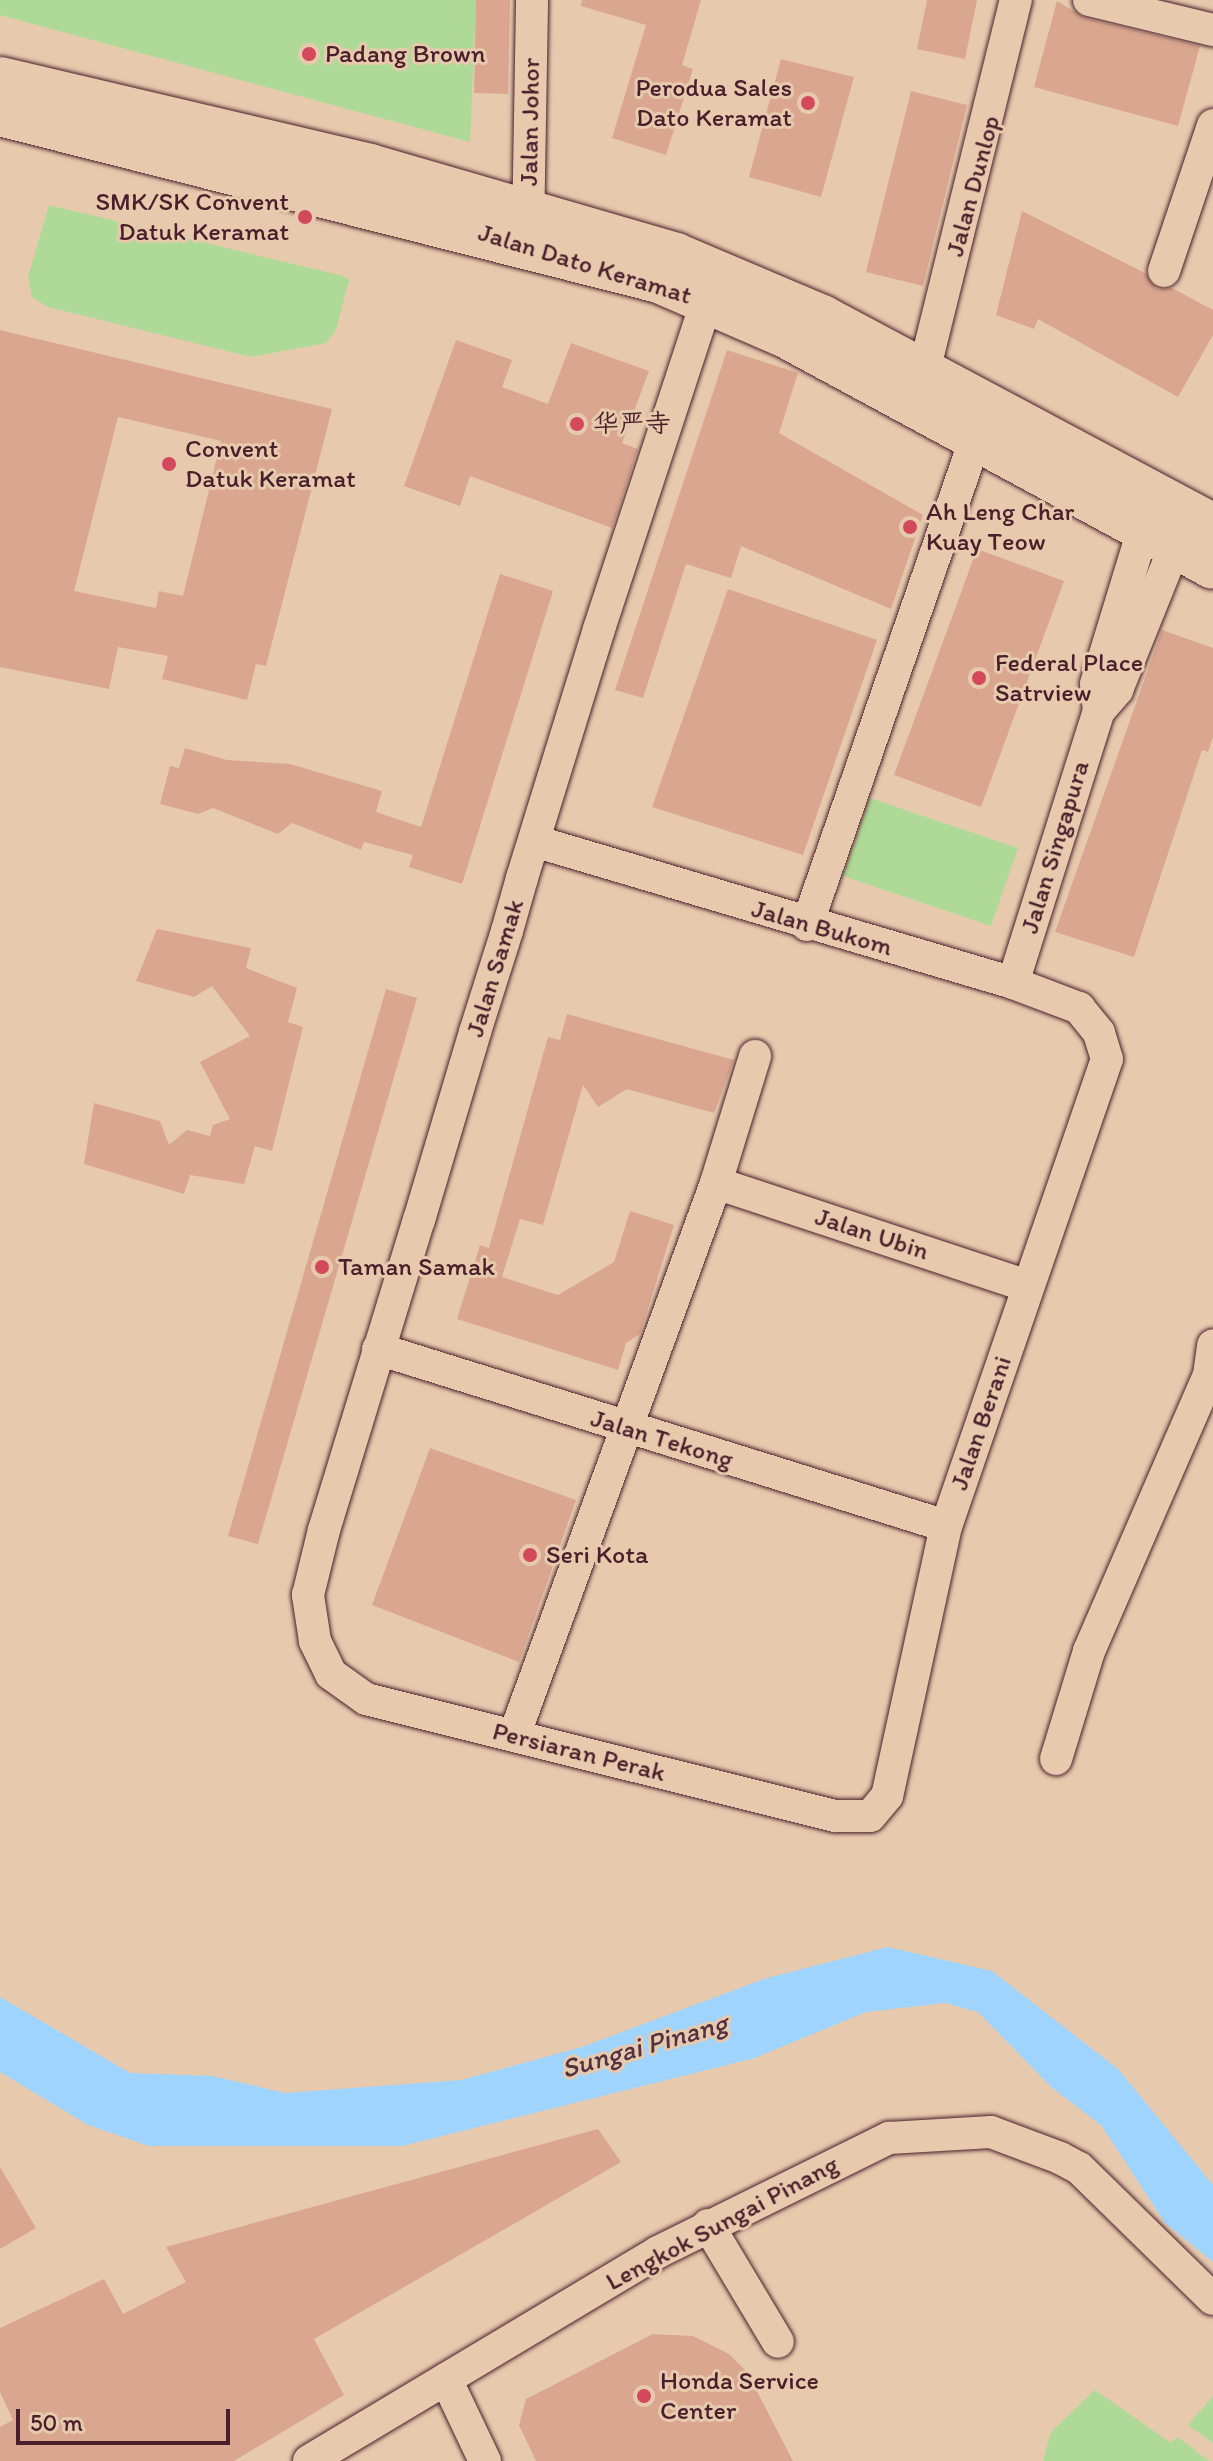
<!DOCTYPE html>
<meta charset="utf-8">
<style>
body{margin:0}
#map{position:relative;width:1213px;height:2461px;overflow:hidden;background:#e7caae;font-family:Itim,"LXGW WenKai TC",sans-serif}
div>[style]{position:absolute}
.green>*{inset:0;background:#afd997}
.water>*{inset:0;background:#9ed4fd}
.building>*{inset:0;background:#daa68f}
.roads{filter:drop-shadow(0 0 2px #4a1f2b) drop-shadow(0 0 2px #4a1f2b)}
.minor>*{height:32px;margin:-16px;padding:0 16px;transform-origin:16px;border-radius:16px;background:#e7caae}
.primary>*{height:44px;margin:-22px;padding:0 22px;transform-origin:22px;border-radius:22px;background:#e7caae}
.dots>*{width:22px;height:22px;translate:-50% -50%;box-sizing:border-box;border:4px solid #e7caae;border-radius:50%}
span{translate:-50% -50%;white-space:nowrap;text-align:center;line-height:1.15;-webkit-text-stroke:6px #e7caae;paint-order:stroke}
.poi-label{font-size:26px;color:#4a1f2b}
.left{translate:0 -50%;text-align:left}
.right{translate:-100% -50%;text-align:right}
.street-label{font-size:26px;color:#4a1f2b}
.water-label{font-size:28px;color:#523140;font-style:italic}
.scale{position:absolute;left:16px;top:2409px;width:214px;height:36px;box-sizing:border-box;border:4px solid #4a1f2b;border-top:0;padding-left:10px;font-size:24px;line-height:28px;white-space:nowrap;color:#4a1f2b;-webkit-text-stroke:6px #e7caae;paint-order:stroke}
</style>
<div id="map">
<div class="green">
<div style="clip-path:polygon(0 0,476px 0,470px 142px,0 15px)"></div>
<div style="clip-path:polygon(49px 205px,343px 276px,349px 280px,336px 330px,326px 343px,251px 357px,48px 307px,32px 297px,28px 277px)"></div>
<div style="clip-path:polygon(870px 798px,1018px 848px,991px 926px,843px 876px)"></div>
<div style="clip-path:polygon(1095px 2390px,1171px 2443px,1178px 2437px,1209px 2461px,1043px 2461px,1051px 2432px)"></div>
<div style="clip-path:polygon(1213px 2396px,1213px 2443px,1188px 2425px)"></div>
</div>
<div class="water">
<div style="clip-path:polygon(888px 1947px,992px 1971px,1118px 2069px,1213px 2185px,1213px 2262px,1165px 2223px,1101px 2125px,1051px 2087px,978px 2012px,945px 2003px,866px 2012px,755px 2058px,402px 2146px,149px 2146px,88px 2125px,0 2072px,0 1997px,130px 2073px,213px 2076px,285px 2093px,461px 2080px,582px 2047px,767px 1978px)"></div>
</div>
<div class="building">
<div style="clip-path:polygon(476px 0,510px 0,508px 94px,474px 93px)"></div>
<div style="clip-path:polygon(582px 0,701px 0,682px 65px,693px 69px,666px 155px,612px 138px,646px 25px,581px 6px)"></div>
<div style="clip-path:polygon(927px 0,977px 0,965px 59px,917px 49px)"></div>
<div style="clip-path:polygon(1057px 1px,1085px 18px,1200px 46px,1178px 126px,1034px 87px)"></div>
<div style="clip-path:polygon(781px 59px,854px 77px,821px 197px,749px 177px)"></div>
<div style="clip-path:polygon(911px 91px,967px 105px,923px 286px,866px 272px)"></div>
<div style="clip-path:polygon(1022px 211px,1145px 273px,1157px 289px,1172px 288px,1213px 310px,1213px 335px,1178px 397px,1038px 319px,1034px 329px,996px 315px)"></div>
<div style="clip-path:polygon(evenodd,0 330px,332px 409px,266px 666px,256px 664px,247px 700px,162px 679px,168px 656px,118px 647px,109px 689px,0 667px,0 330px,118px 417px,221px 441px,183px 596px,159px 591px,156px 608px,74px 591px,118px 417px)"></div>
<div style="clip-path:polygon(456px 340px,512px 360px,502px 387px,548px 404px,571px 343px,649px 371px,622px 443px,638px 449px,612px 528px,470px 476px,460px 506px,404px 486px)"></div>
<div style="clip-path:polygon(727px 350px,798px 373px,779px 433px,923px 515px,891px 609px,741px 546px,731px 578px,686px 564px,643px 698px,615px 690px)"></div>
<div style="clip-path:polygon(977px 549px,1064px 581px,981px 807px,894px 775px)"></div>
<div style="clip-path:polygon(500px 574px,553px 591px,462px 884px,409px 867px,413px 855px,364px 842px,361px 850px,292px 823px,278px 834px,213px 808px,198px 814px,160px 804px,170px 766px,179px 768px,185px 748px,227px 760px,290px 764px,382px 791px,376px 812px,421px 827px)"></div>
<div style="clip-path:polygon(728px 589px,877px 640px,803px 855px,652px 807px)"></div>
<div style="clip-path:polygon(1162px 630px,1213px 648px,1213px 737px,1208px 752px,1202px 750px,1134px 957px,1055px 932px)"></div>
<div style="clip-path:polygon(157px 929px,251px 948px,246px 968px,297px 988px,288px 1022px,303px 1027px,272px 1151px,255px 1146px,244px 1184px,190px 1175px,184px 1194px,84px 1164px,94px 1103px,160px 1121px,169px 1145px,187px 1130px,210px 1136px,213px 1125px,230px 1119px,200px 1062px,250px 1036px,212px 986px,194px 997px,136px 981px)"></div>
<div style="clip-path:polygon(386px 989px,417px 998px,258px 1544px,228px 1536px)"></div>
<div style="clip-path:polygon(567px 1014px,734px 1060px,714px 1113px,627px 1089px,598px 1107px,583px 1085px,543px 1225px,520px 1219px,502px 1277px,558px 1295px,614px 1262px,630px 1211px,674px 1225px,640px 1334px,626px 1343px,618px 1370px,457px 1319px,480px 1245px,489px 1248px,548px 1037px,560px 1040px)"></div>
<div style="clip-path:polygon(430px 1448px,576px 1500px,519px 1662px,372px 1605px)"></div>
<div style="clip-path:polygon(598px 2129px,621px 2162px,314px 2339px,344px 2395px,234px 2461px,0 2461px,0 2427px,13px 2420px,0 2392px,0 2328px,104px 2279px,123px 2314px,186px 2282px,166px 2247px)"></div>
<div style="clip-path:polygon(0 2167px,36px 2228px,0 2249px)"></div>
<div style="clip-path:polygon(653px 2334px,693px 2336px,729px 2354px,747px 2372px,793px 2461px,536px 2461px,519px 2425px,526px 2399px)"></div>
</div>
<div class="roads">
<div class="minor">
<div style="left:1089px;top:0;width:128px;rotate:13.6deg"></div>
<div style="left:528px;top:233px;width:233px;rotate:-89deg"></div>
<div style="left:1164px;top:271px;width:154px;rotate:-71.4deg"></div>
<div style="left:924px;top:371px;width:382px;rotate:-76.1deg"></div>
<div style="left:1099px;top:711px;width:27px;rotate:-96deg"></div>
<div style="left:1096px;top:684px;width:161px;rotate:-73deg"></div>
<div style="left:534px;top:841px;width:500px;rotate:16.5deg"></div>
<div style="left:1013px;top:983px;width:71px;rotate:20.7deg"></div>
<div style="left:1079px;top:1008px;width:32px;rotate:51deg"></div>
<div style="left:1099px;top:1033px;width:27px;rotate:73deg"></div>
<div style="left:1107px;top:1059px;width:494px;rotate:109deg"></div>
<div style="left:946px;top:1526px;width:276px;rotate:102.3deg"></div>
<div style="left:887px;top:1796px;width:26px;rotate:130deg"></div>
<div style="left:870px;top:1816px;width:35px;rotate:180deg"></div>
<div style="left:835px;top:1816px;width:483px;rotate:-166deg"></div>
<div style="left:366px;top:1699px;width:43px;rotate:-144.5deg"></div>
<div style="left:331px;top:1674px;width:37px;rotate:-116deg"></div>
<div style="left:315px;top:1641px;width:47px;rotate:-98.7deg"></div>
<div style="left:308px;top:1595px;width:67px;rotate:-76.2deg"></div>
<div style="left:324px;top:1530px;width:324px;rotate:-73deg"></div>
<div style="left:419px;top:1220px;width:196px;rotate:-73.4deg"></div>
<div style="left:475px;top:1032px;width:106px;rotate:-72.4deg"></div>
<div style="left:507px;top:931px;width:55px;rotate:-74.2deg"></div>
<div style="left:522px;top:878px;width:261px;rotate:-72.8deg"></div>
<div style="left:599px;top:629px;width:346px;rotate:-71.8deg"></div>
<div style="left:807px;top:925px;width:510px;rotate:-70.89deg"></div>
<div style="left:1013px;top:983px;width:285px;rotate:-72.5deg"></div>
<div style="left:1099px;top:711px;width:28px;rotate:-49deg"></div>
<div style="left:1117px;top:690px;width:177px;rotate:-68.1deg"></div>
<div style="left:716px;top:1183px;width:328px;rotate:18.3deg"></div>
<div style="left:378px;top:1349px;width:595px;rotate:17.31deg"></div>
<div style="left:514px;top:1736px;width:589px;rotate:-69.93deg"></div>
<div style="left:716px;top:1183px;width:133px;rotate:-72.9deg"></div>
<div style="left:1056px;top:1759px;width:113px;rotate:-73deg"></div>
<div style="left:1089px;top:1651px;width:301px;rotate:-66.5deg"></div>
<div style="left:1209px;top:1375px;width:30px;rotate:-82deg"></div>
<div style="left:708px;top:2225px;width:136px;rotate:59.1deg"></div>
<div style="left:446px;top:2379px;width:91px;rotate:64.6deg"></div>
<div style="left:309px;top:2461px;width:407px;rotate:-30.9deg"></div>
<div style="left:658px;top:2252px;width:258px;rotate:-26.3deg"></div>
<div style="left:889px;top:2138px;width:102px;rotate:-3.4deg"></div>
<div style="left:991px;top:2132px;width:74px;rotate:20.6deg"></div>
<div style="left:1060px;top:2158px;width:21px;rotate:28deg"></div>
<div style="left:1079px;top:2168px;width:187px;rotate:44.4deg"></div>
</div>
<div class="primary">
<div style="left:0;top:79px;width:380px;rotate:13.2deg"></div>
<div style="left:370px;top:166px;width:319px;rotate:16.2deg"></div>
<div style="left:676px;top:255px;width:159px;rotate:23deg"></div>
<div style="left:822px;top:317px;width:443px;rotate:28.1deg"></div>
<div style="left:0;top:114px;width:680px;rotate:14.22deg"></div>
<div style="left:659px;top:281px;width:138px;rotate:23.4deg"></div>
<div style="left:786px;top:336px;width:485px;rotate:28.4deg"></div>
</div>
</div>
<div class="dots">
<div style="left:309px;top:54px;background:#d1495b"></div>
<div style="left:808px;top:103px;background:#d1495b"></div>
<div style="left:305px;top:217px;background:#d1495b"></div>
<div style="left:577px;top:424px;background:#d1495b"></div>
<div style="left:169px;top:464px;background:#d1495b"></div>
<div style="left:910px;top:527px;background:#d1495b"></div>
<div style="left:979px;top:678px;background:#d1495b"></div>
<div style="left:322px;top:1267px;background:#d1495b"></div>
<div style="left:530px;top:1555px;background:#d1495b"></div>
<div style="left:644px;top:2396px;background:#d1495b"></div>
</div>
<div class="poi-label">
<span class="left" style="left:325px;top:54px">Padang Brown</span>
<span class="right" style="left:792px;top:103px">Perodua Sales<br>Dato Keramat</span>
<span class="right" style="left:289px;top:217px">SMK/SK Convent<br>Datuk Keramat</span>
<span class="left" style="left:593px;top:424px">华严寺</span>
<span class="left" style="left:185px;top:464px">Convent<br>Datuk Keramat</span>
<span class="left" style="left:926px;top:527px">Ah Leng Char<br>Kuay Teow</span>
<span class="left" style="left:995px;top:678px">Federal Place<br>Satrview</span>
<span class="left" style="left:338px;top:1267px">Taman Samak</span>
<span class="left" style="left:546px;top:1555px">Seri Kota</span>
<span class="left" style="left:660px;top:2396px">Honda Service<br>Center</span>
</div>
<div class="street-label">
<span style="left:530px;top:122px;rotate:-89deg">Jalan Johor</span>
<span style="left:973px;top:186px;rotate:-75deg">Jalan Dunlop</span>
<span style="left:585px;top:264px;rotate:17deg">Jalan Dato Keramat</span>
<span style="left:1055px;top:847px;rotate:-73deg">Jalan Singapura</span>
<span style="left:822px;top:928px;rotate:16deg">Jalan Bukom</span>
<span style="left:495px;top:968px;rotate:-73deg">Jalan Samak</span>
<span style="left:872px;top:1234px;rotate:18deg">Jalan Ubin</span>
<span style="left:981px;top:1423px;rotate:-71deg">Jalan Berani</span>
<span style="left:662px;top:1439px;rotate:17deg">Jalan Tekong</span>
<span style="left:579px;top:1752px;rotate:14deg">Persiaran Perak</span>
<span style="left:722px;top:2223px;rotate:-28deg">Lengkok Sungai Pinang</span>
</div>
<div class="water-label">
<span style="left:644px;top:2045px;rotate:-16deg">Sungai Pinang</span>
</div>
<div class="scale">50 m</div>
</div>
